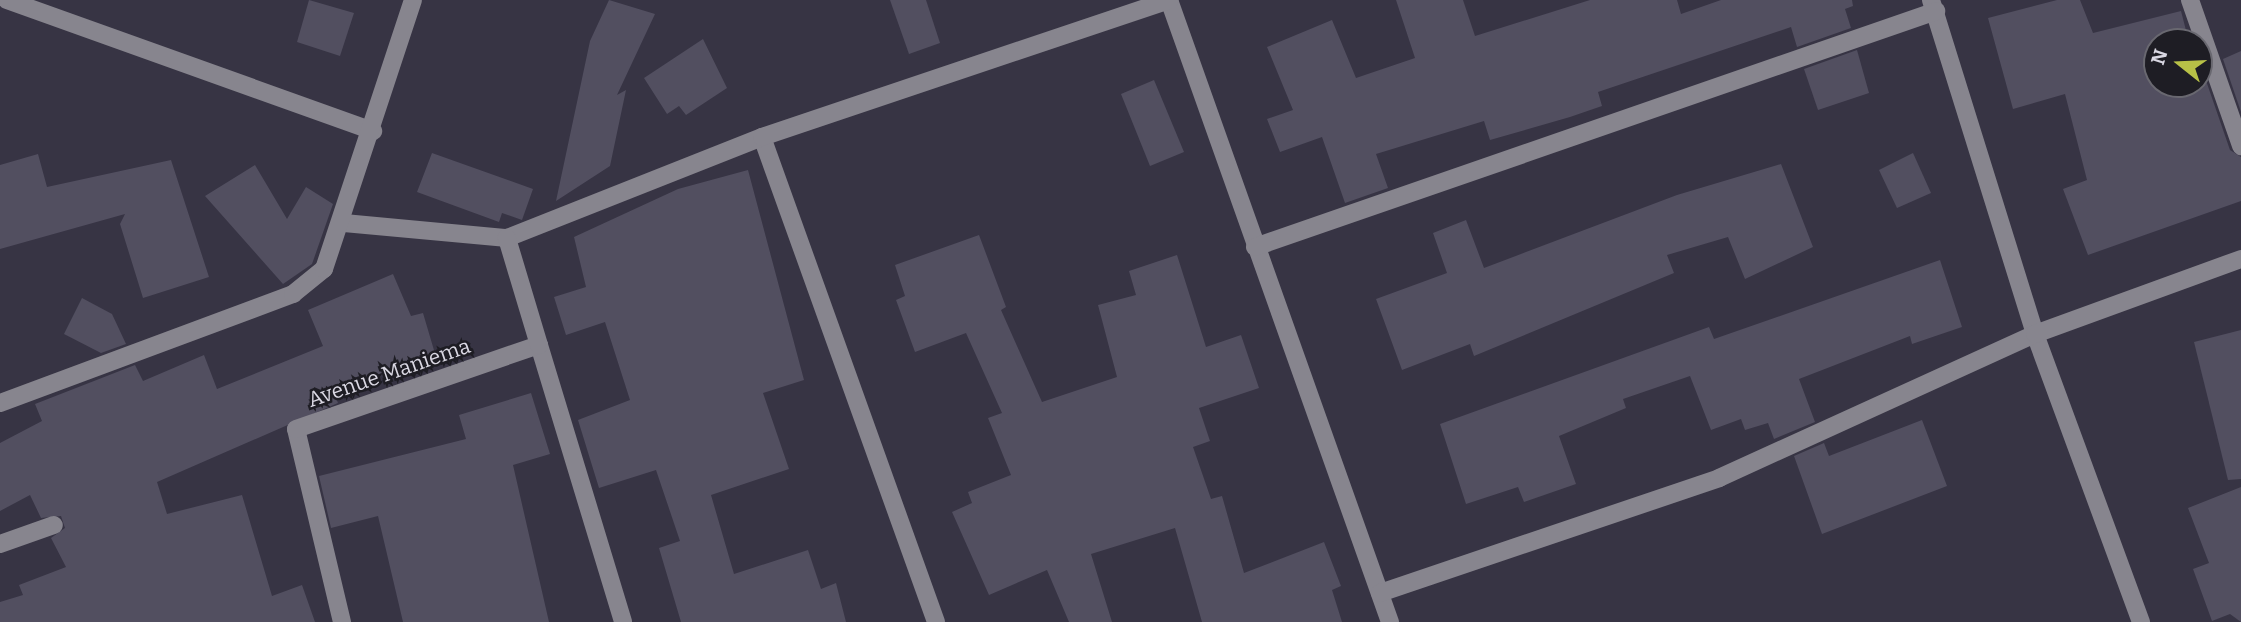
<!DOCTYPE html>
<style>
body{margin:0}
#map{position:relative;width:2241px;height:622px;overflow:hidden;background:#373444;font-family:Bitter,serif}
div>[style]{position:absolute}
.building>*{inset:0;background:#524f60}
.minor>*{height:18px;margin:-9px;padding:0 9px;transform-origin:9px;border-radius:9px;background:#87858e}
span{translate:-50% -50%;white-space:nowrap;text-align:center;line-height:1.15;-webkit-text-stroke:5px #1e1d24;paint-order:stroke}
.street-label{font-size:21px;color:#dad8e3}
.north{position:absolute;left:2143px;top:28px;width:70px;height:70px;box-sizing:border-box;background:#1e1d24;border:2px solid #696870;border-radius:50%;rotate:288deg;font-size:19px;font-weight:700;line-height:28px;text-align:center;color:#dad8e3}
.north::after{content:'';display:block;margin:auto;width:24px;height:32px;background:#b8c147;clip-path:polygon(50% 0,100% 100%,50% 72%,0 100%)}
</style>
<div id="map">
<div class="building">
<div style="clip-path:polygon(309px 0,354px 13px,340px 56px,297px 42px)"></div>
<div style="clip-path:polygon(609px 0,655px 14px,617px 95px,626px 90px,610px 166px,556px 201px,590px 41px)"></div>
<div style="clip-path:polygon(890px 0,926px 0,940px 43px,909px 54px)"></div>
<div style="clip-path:polygon(1396px 0,1463px 0,1475px 36px,1590px 0,1677px 0,1681px 14px,1721px 0,1852px 0,1853px 6px,1845px 9px,1851px 28px,1797px 47px,1791px 27px,1598px 92px,1602px 106px,1570px 117px,1490px 140px,1484px 121px,1376px 154px,1388px 188px,1345px 203px,1322px 137px,1280px 152px,1267px 119px,1293px 110px,1267px 47px,1332px 20px,1356px 78px,1415px 58px)"></div>
<div style="clip-path:polygon(2057px 0,2080px 0,2093px 33px,2181px 11px,2189px 42px,2157px 42px,2157px 84px,2199px 84px,2202px 69px,2230px 150px,2241px 157px,2241px 201px,2088px 255px,2063px 189px,2087px 180px,2065px 94px,2013px 109px,1988px 18px)"></div>
<div style="clip-path:polygon(703px 39px,727px 88px,686px 115px,679px 106px,667px 114px,644px 78px)"></div>
<div style="clip-path:polygon(1857px 50px,1869px 93px,1818px 110px,1804px 69px)"></div>
<div style="clip-path:polygon(2241px 51px,2241px 112px,2223px 59px)"></div>
<div style="clip-path:polygon(1154px 80px,1184px 152px,1150px 166px,1121px 94px)"></div>
<div style="clip-path:polygon(432px 153px,533px 189px,522px 220px,502px 213px,499px 222px,417px 192px)"></div>
<div style="clip-path:polygon(1913px 153px,1931px 193px,1897px 208px,1879px 170px)"></div>
<div style="clip-path:polygon(38px 154px,47px 187px,171px 160px,209px 277px,143px 298px,120px 224px,125px 214px,0 249px,0 165px)"></div>
<div style="clip-path:polygon(1781px 164px,1813px 247px,1745px 279px,1728px 237px,1667px 255px,1674px 273px,1474px 356px,1470px 344px,1402px 370px,1376px 299px,1447px 273px,1433px 233px,1466px 220px,1484px 268px,1677px 195px)"></div>
<div style="clip-path:polygon(255px 165px,287px 219px,306px 187px,333px 204px,312px 264px,283px 284px,205px 196px)"></div>
<div style="clip-path:polygon(748px 170px,804px 380px,763px 393px,789px 469px,711px 495px,734px 574px,808px 550px,821px 589px,836px 583px,846px 622px,681px 622px,659px 548px,680px 541px,656px 470px,599px 488px,578px 420px,630px 400px,605px 322px,566px 335px,554px 297px,586px 287px,574px 237px,678px 189px)"></div>
<div style="clip-path:polygon(979px 235px,1006px 307px,1001px 310px,1042px 402px,1117px 377px,1098px 305px,1136px 295px,1129px 271px,1177px 255px,1206px 347px,1241px 335px,1259px 388px,1199px 408px,1210px 441px,1193px 447px,1211px 499px,1222px 496px,1244px 573px,1324px 542px,1341px 586px,1332px 590px,1342px 622px,1202px 622px,1175px 528px,1091px 554px,1112px 622px,1069px 622px,1047px 570px,989px 595px,952px 512px,972px 503px,968px 492px,1011px 475px,988px 418px,1002px 413px,966px 333px,915px 352px,896px 300px,905px 296px,895px 265px)"></div>
<div style="clip-path:polygon(1940px 260px,1962px 327px,1912px 344px,1910px 336px,1799px 379px,1815px 422px,1774px 439px,1768px 423px,1745px 430px,1741px 419px,1711px 430px,1690px 376px,1623px 399px,1626px 408px,1559px 436px,1576px 484px,1524px 502px,1518px 487px,1466px 504px,1440px 424px,1709px 327px,1714px 339px)"></div>
<div style="clip-path:polygon(393px 274px,411px 316px,423px 313px,436px 357px,332px 388px,338px 403px,157px 482px,167px 514px,242px 495px,272px 596px,302px 585px,315px 622px,0 622px,0 602px,23px 595px,19px 585px,66px 567px,51px 538px,65px 528px,61px 516px,41px 518px,30px 495px,0 511px,0 443px,42px 421px,35px 404px,135px 365px,143px 381px,204px 355px,217px 389px,323px 346px,308px 310px)"></div>
<div style="clip-path:polygon(82px 298px,112px 314px,126px 344px,101px 353px,64px 334px)"></div>
<div style="clip-path:polygon(2241px 330px,2241px 479px,2228px 480px,2194px 342px)"></div>
<div style="clip-path:polygon(531px 393px,550px 454px,513px 465px,549px 622px,403px 622px,378px 516px,331px 528px,319px 476px,466px 439px,459px 415px)"></div>
<div style="clip-path:polygon(1922px 420px,1947px 486px,1822px 534px,1794px 456px,1824px 443px,1829px 456px)"></div>
<div style="clip-path:polygon(2241px 487px,2241px 622px,2230px 614px,2212px 621px,2193px 569px,2209px 563px,2188px 508px)"></div>
</div>
<div class="minor">
<div style="left:7px;top:0;width:389px;rotate:19.7deg"></div>
<div style="left:1169px;top:0;width:660px;rotate:70.44deg"></div>
<div style="left:1931px;top:0;width:350px;rotate:72.7deg"></div>
<div style="left:2035px;top:334px;width:307px;rotate:69.8deg"></div>
<div style="left:2190px;top:0;width:155px;rotate:70.7deg"></div>
<div style="left:762px;top:137px;width:515px;rotate:70.26deg"></div>
<div style="left:344px;top:223px;width:164px;rotate:5.3deg"></div>
<div style="left:507px;top:238px;width:274px;rotate:-21.6deg"></div>
<div style="left:762px;top:137px;width:430px;rotate:-18.6deg"></div>
<div style="left:1255px;top:247px;width:721px;rotate:-19.11deg"></div>
<div style="left:539px;top:345px;width:289px;rotate:73.1deg"></div>
<div style="left:0;top:403px;width:313px;rotate:-20.4deg"></div>
<div style="left:293px;top:294px;width:40px;rotate:-39deg"></div>
<div style="left:324px;top:269px;width:283px;rotate:-71.7deg"></div>
<div style="left:0;top:544px;width:57px;rotate:-19.4deg"></div>
<div style="left:1380px;top:593px;width:358px;rotate:-18.7deg"></div>
<div style="left:1719px;top:478px;width:347px;rotate:-24.5deg"></div>
<div style="left:2035px;top:334px;width:219px;rotate:-20deg"></div>
<div style="left:342px;top:622px;width:198px;rotate:-103.4deg"></div>
<div style="left:296px;top:429px;width:257px;rotate:-19.1deg"></div>
<div style="left:539px;top:345px;width:112px;rotate:-106.7deg"></div>
</div>
<div class="street-label">
<span style="left:389px;top:373px;rotate:-19deg">Avenue Maniema</span>
</div>
<div class="north">N</div>
</div>
